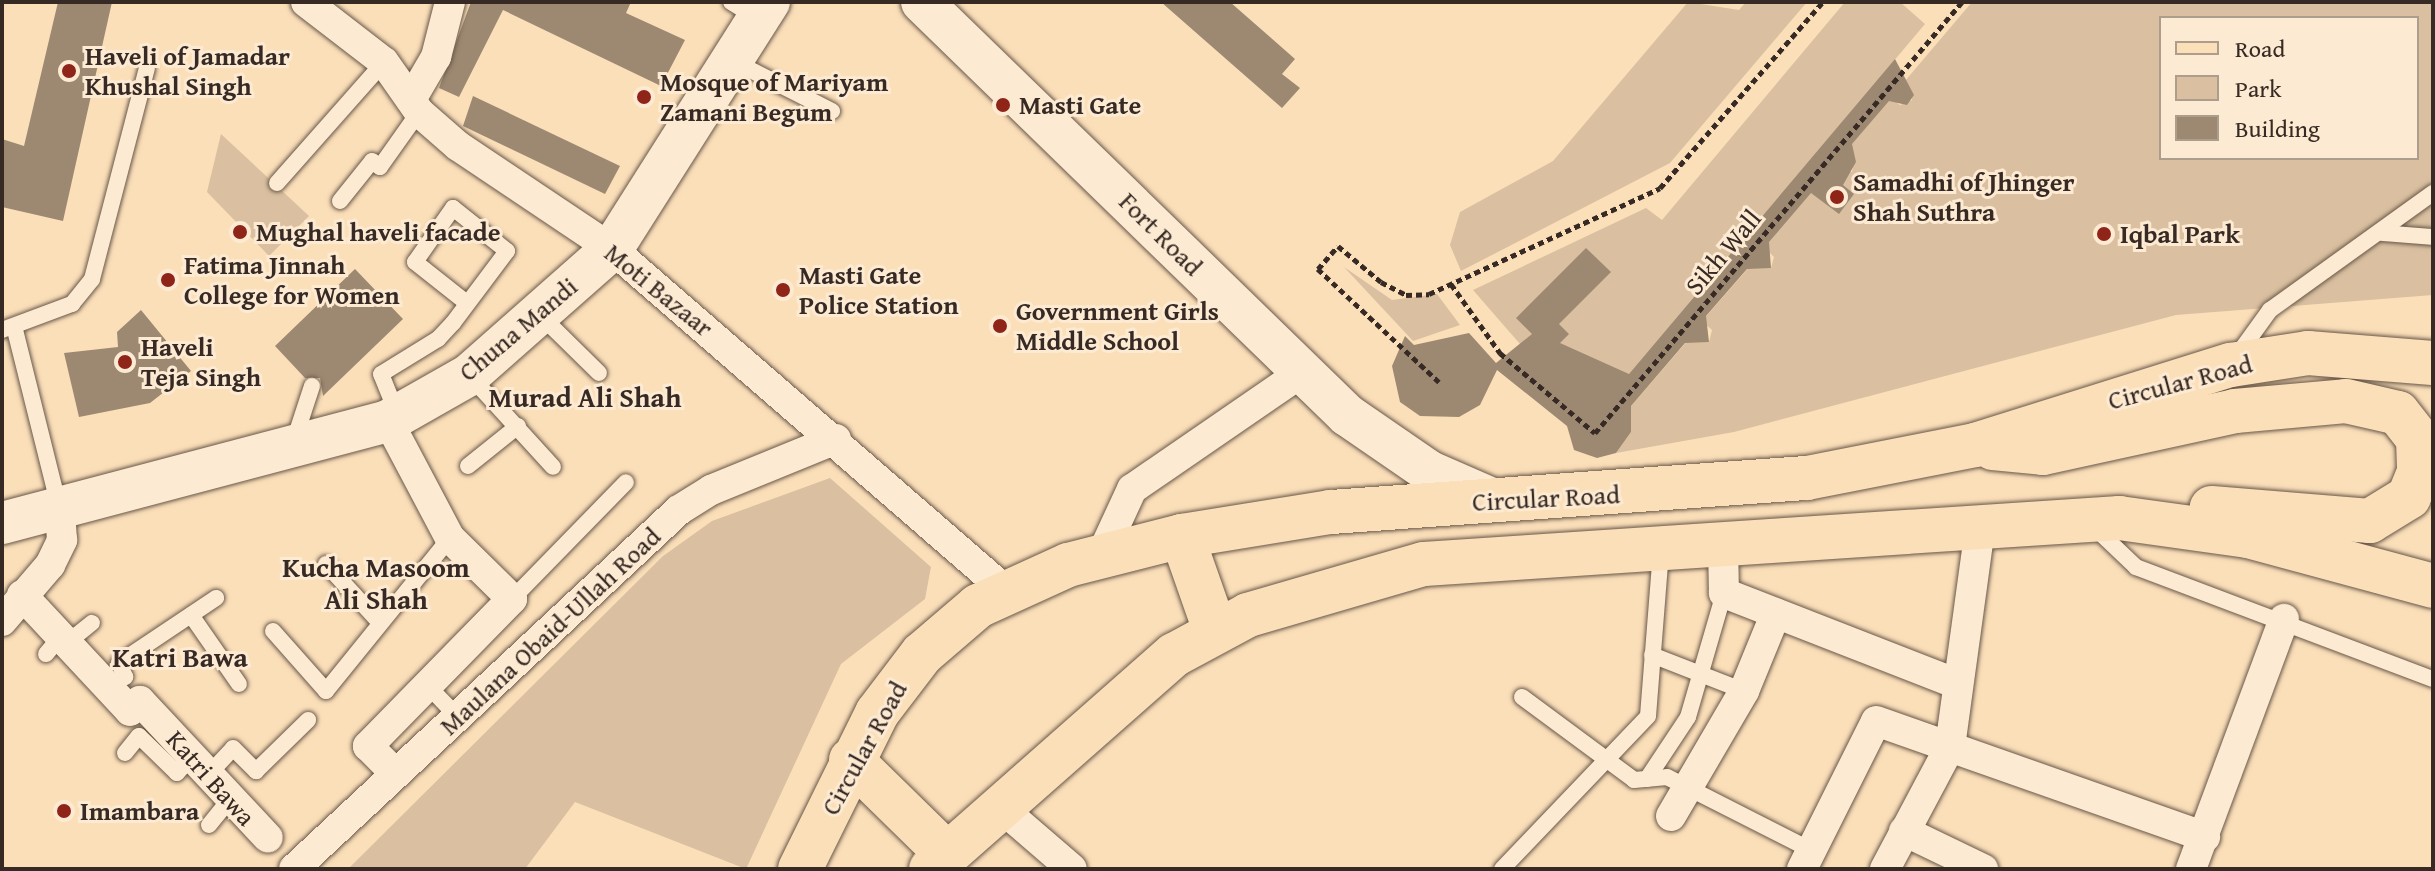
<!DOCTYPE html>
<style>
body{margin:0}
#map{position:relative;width:2435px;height:871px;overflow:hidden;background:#fbdfb9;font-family:"Gentium Book Plus",serif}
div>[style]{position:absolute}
.green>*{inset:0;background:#dac0a0}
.building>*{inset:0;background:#9d8871}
.path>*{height:5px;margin-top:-2.5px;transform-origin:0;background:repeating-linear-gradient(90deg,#372a24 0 6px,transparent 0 10px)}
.roads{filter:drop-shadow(0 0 2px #685749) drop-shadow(0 0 2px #685749)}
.lane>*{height:16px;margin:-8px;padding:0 8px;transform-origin:8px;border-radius:8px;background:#fcead2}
.street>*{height:30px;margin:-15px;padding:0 15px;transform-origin:15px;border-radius:15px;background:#fcead2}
.secondary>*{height:42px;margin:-21px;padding:0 21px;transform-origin:21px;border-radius:21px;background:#fcead2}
.primary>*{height:44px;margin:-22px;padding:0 22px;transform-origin:22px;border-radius:22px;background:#fbdfb9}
.dots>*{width:22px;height:22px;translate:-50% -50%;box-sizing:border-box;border:4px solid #fcead2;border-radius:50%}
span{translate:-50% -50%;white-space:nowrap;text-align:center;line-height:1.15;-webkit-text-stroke:6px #fcead2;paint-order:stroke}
.poi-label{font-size:26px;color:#372a24;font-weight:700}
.left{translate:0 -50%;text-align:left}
.street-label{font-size:26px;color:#372a24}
.neighbourhood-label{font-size:28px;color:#372a24;font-weight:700}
.frame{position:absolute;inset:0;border:4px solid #372a24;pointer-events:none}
.legend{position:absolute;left:2159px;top:16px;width:260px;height:144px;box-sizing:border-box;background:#fcead2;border:2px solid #ad9d8c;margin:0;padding:10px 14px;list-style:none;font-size:24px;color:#372a24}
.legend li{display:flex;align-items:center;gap:16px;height:40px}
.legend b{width:40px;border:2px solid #ad9d8c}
</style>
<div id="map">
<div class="green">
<div style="clip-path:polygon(1688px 2px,1739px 10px,1746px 2px,1807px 2px,1670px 163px,1461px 271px,1450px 245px,1460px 212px,1553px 161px)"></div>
<div style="clip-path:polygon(1845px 2px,1900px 2px,1925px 24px,1614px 392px,1520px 344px,1473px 290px,1646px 208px,1662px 220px)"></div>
<div style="clip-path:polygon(evenodd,1972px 2px,2433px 2px,2433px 295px,2176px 315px,1734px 432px,1616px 453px,1631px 432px,1631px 406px,1689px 339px,1709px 342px,1712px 330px,1702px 321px,1751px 265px,1771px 268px,1774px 257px,1764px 247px,1833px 167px,1852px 172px,1855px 157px,1846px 150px,1891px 98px,1900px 105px,1912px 100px,1905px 81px,1972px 2px,2161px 18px,2417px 18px,2417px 158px,2161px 158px,2161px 18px)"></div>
<div style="clip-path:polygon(221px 134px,309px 216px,269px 256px,207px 192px)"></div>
<div style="clip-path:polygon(1344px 267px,1392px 300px,1437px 294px,1460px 325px,1413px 341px)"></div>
<div style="clip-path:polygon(830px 478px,931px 567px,925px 599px,841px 664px,746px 869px,575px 802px,525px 869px,348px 869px,663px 556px,712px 521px)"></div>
</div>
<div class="building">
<div style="clip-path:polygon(58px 2px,112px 2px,63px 221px,2px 207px,2px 139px,24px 146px)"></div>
<div style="clip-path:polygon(471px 2px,631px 2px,626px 13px,685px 40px,661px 86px,503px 10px,459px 97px,439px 88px)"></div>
<div style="clip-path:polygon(1161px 2px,1230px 2px,1295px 59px,1282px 74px,1300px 88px,1282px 108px)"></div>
<div style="clip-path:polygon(1895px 59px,1914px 95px,1907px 105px,1889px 101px,1852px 144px,1856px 162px,1843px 185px,1854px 194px,1839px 214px,1811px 193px,1769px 242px,1771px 268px,1747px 269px,1706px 316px,1709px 342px,1685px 343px,1631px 406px,1631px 432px,1616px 453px,1597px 458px,1574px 450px,1567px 426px,1497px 370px,1480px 405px,1459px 417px,1420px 416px,1400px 402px,1392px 366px,1405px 336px,1414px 345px,1469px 333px,1496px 363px,1532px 334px,1516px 318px,1586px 248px,1611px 272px,1559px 324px,1569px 334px,1560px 343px,1629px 374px)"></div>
<div style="clip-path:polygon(473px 96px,620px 166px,605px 194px,463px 126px)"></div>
<div style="clip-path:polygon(355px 269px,403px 319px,323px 396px,320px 378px,305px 378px,275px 346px)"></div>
<div style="clip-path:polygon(141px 310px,191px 371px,150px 403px,79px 417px,64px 353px,118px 347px,117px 332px)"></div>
</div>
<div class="path">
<div style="left:1451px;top:284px;width:85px;rotate:54.6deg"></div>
<div style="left:1500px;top:353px;width:124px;rotate:40.1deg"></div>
<div style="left:1595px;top:433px;width:566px;rotate:-49.59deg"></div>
<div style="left:1439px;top:382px;width:166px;rotate:-137deg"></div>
<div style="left:1318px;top:269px;width:30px;rotate:-49deg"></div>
<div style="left:1338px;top:246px;width:56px;rotate:39.9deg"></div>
<div style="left:1381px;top:282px;width:28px;rotate:27deg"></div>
<div style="left:1406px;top:295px;width:23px;rotate:-2deg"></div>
<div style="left:1429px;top:294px;width:254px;rotate:-24.6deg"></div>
<div style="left:1660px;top:188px;width:247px;rotate:-48.8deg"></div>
</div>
<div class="roads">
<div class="lane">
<div style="left:731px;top:2px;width:31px;rotate:32deg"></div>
<div style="left:733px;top:61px;width:111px;rotate:26.8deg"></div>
<div style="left:277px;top:183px;width:162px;rotate:-48.5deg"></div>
<div style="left:340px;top:201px;width:51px;rotate:-51.3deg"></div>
<div style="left:372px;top:161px;width:10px;rotate:37deg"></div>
<div style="left:380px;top:167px;width:67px;rotate:-54.7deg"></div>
<div style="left:2382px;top:233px;width:51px;rotate:4.5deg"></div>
<div style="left:539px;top:314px;width:84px;rotate:44.5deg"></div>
<div style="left:2px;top:330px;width:75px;rotate:-20.4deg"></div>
<div style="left:72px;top:304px;width:32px;rotate:-51deg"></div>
<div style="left:92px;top:279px;width:218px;rotate:-75.4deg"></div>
<div style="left:15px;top:330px;width:182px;rotate:76deg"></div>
<div style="left:2236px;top:357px;width:58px;rotate:-54.1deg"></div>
<div style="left:2270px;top:310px;width:201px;rotate:-35.7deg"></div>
<div style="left:470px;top:376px;width:123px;rotate:47.6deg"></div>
<div style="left:398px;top:416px;width:45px;rotate:-112deg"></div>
<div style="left:381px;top:374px;width:67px;rotate:-31.6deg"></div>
<div style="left:438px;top:339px;width:22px;rotate:-47deg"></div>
<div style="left:453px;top:323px;width:90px;rotate:-53.1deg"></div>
<div style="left:507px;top:251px;width:69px;rotate:-141.5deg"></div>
<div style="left:453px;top:208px;width:66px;rotate:125.1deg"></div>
<div style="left:415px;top:262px;width:66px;rotate:38.3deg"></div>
<div style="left:294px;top:441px;width:58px;rotate:-71.9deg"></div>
<div style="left:468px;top:466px;width:64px;rotate:-38.7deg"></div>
<div style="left:2094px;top:527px;width:58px;rotate:43.6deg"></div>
<div style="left:2136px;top:567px;width:317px;rotate:20.7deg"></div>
<div style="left:326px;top:564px;width:80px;rotate:47.5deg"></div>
<div style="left:512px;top:599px;width:163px;rotate:-45.7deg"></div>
<div style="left:191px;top:615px;width:84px;rotate:55.2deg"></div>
<div style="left:273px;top:631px;width:80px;rotate:48.5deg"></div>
<div style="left:326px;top:691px;width:197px;rotate:-51deg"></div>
<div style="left:67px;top:643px;width:32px;rotate:-39deg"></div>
<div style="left:46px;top:654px;width:23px;rotate:-50deg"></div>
<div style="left:1652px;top:655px;width:99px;rotate:21.4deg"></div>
<div style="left:106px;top:685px;width:21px;rotate:-23deg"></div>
<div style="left:125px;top:677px;width:15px;rotate:-113deg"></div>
<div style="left:119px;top:663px;width:117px;rotate:-33.8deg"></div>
<div style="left:427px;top:685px;width:36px;rotate:46deg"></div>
<div style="left:1522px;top:697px;width:139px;rotate:36.5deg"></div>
<div style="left:1634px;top:780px;width:33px;rotate:-5deg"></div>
<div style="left:1667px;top:777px;width:161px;rotate:26.9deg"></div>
<div style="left:125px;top:753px;width:22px;rotate:-51deg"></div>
<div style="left:139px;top:736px;width:53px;rotate:44.2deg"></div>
<div style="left:177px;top:773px;width:24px;rotate:-48deg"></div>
<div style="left:209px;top:774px;width:35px;rotate:-47deg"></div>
<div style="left:233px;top:748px;width:33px;rotate:45deg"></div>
<div style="left:256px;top:771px;width:73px;rotate:-44.4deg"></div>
<div style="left:1647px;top:779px;width:74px;rotate:-56.5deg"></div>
<div style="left:1688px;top:717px;width:129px;rotate:-73.8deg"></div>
<div style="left:209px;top:825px;width:28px;rotate:-51deg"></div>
<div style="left:1502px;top:869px;width:211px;rotate:-46.3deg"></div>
<div style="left:1648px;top:716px;width:168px;rotate:-85.5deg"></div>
</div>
<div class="street">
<div style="left:306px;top:2px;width:98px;rotate:37.6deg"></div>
<div style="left:384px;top:62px;width:61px;rotate:55deg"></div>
<div style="left:419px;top:112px;width:52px;rotate:41.1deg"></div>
<div style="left:458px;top:146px;width:185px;rotate:33.8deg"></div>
<div style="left:612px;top:249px;width:520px;rotate:40.95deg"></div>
<div style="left:412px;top:98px;width:48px;rotate:-59.7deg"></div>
<div style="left:436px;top:57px;width:57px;rotate:-75.7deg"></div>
<div style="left:388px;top:421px;width:132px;rotate:62.1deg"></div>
<div style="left:450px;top:538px;width:87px;rotate:44.5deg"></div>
<div style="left:512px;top:599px;width:206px;rotate:134.4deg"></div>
<div style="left:368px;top:746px;width:33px;rotate:45deg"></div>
<div style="left:1723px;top:543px;width:50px;rotate:88.9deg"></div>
<div style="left:1724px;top:593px;width:248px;rotate:21.3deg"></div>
<div style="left:1101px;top:556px;width:74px;rotate:-65.2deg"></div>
<div style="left:1132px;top:489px;width:205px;rotate:-34.5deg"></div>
<div style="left:22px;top:595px;width:158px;rotate:47deg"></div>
<div style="left:130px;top:711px;width:14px;rotate:-45deg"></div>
<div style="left:140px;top:701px;width:187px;rotate:46.9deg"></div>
<div style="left:2px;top:621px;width:74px;rotate:-49.4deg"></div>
<div style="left:50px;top:565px;width:28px;rotate:-64deg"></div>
<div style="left:62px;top:540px;width:31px;rotate:-94deg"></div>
<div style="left:999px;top:806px;width:96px;rotate:40.8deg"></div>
<div style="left:1671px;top:816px;width:145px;rotate:-59.7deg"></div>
<div style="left:1744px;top:691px;width:84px;rotate:-67.7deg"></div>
<div style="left:1904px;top:831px;width:88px;rotate:25.7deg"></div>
<div style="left:294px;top:869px;width:526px;rotate:-43deg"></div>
<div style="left:679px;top:510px;width:38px;rotate:-32deg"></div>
<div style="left:711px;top:490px;width:135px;rotate:-22.2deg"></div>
<div style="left:1802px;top:869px;width:165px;rotate:-63.4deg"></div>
<div style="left:1876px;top:721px;width:349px;rotate:19.4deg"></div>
<div style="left:1885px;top:869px;width:138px;rotate:-62deg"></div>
<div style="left:1950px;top:747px;width:227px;rotate:-82.2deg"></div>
<div style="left:2191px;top:869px;width:267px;rotate:-69.6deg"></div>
</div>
<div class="secondary">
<div style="left:922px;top:2px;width:593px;rotate:44.18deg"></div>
<div style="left:1347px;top:415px;width:101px;rotate:34.5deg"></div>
<div style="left:1430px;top:472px;width:70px;rotate:23.6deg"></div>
<div style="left:2px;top:523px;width:399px;rotate:-14.8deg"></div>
<div style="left:388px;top:421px;width:93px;rotate:-29.6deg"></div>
<div style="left:469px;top:375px;width:191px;rotate:-41.4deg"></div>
<div style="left:612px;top:249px;width:293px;rotate:-57.6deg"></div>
</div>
<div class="primary">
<div style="left:1993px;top:448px;width:50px;rotate:5.7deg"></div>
<div style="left:2043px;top:453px;width:197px;rotate:-12.3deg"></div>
<div style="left:2235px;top:411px;width:111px;rotate:-5.1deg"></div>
<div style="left:2346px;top:401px;width:53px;rotate:13deg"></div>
<div style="left:2398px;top:413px;width:33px;rotate:52deg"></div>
<div style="left:2418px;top:439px;width:33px;rotate:88deg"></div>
<div style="left:2419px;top:472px;width:27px;rotate:112deg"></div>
<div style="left:2409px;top:497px;width:46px;rotate:148.4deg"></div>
<div style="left:2370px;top:521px;width:159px;rotate:-175.3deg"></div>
<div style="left:1182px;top:536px;width:100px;rotate:70.7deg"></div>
<div style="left:851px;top:760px;width:133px;rotate:44.4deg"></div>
<div style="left:800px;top:869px;width:174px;rotate:-63.7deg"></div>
<div style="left:877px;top:713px;width:74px;rotate:-52.7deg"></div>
<div style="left:922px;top:654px;width:74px;rotate:-40.6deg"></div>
<div style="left:978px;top:606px;width:99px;rotate:-24.5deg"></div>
<div style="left:1068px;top:565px;width:118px;rotate:-14.3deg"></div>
<div style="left:1182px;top:536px;width:151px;rotate:-9.2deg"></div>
<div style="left:1331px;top:512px;width:477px;rotate:-4.1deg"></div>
<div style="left:1807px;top:478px;width:171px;rotate:-11.1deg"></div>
<div style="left:1975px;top:445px;width:268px;rotate:-17.4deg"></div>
<div style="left:2231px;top:365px;width:78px;rotate:-8.9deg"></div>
<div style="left:2308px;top:353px;width:125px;rotate:4.6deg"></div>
<div style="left:931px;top:869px;width:324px;rotate:-41.4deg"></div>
<div style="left:1174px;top:655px;width:84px;rotate:-28.4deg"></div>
<div style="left:1248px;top:615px;width:183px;rotate:-16.2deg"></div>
<div style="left:1424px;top:564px;width:697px;rotate:-3.79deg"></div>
<div style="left:2119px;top:518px;width:130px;rotate:7.9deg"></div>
<div style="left:2248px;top:536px;width:192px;rotate:15.1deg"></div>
</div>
</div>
<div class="dots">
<div style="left:69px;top:71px;background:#8f2418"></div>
<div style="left:644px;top:97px;background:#8f2418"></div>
<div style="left:1003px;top:105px;background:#8f2418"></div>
<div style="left:1837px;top:197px;background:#8f2418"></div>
<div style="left:240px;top:232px;background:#8f2418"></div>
<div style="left:2104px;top:234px;background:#8f2418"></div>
<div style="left:168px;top:280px;background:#8f2418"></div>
<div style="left:783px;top:290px;background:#8f2418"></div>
<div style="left:1000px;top:326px;background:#8f2418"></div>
<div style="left:125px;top:362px;background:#8f2418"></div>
<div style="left:64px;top:811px;background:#8f2418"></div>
</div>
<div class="poi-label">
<span class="left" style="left:85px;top:71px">Haveli of Jamadar<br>Khushal Singh</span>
<span class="left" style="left:660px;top:97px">Mosque of Mariyam<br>Zamani Begum</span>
<span class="left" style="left:1019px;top:105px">Masti Gate</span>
<span class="left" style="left:1853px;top:197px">Samadhi of Jhinger<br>Shah Suthra</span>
<span class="left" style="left:256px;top:232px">Mughal haveli facade</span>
<span class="left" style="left:2120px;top:234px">Iqbal Park</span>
<span class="left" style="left:184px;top:280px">Fatima Jinnah<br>College for Women</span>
<span class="left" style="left:799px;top:290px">Masti Gate<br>Police Station</span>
<span class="left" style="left:1016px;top:326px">Government Girls<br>Middle School</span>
<span class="left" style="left:141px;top:362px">Haveli<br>Teja Singh</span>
<span class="left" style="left:80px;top:811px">Imambara</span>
</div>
<div class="street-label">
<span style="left:1161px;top:234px;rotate:45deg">Fort Road</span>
<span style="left:1723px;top:252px;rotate:-50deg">Sikh Wall</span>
<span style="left:659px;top:290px;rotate:39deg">Moti Bazaar</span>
<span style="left:518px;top:329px;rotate:-40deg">Chuna Mandi</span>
<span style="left:2180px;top:382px;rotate:-15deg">Circular Road</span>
<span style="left:1546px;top:498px;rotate:-3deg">Circular Road</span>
<span style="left:550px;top:631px;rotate:-43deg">Maulana Obaid-Ullah Road</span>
<span style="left:864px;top:748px;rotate:-61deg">Circular Road</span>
<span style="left:211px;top:778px;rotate:48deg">Katri Bawa</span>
</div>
<div class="neighbourhood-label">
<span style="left:585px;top:397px">Murad Ali Shah</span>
<span style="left:376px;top:583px">Kucha Masoom<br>Ali Shah</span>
<span style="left:180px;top:657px">Katri Bawa</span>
</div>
<div class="frame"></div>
<ul class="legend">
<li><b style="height:10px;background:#fbdfb9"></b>Road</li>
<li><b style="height:22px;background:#dac0a0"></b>Park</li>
<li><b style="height:22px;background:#9d8871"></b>Building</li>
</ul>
</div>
